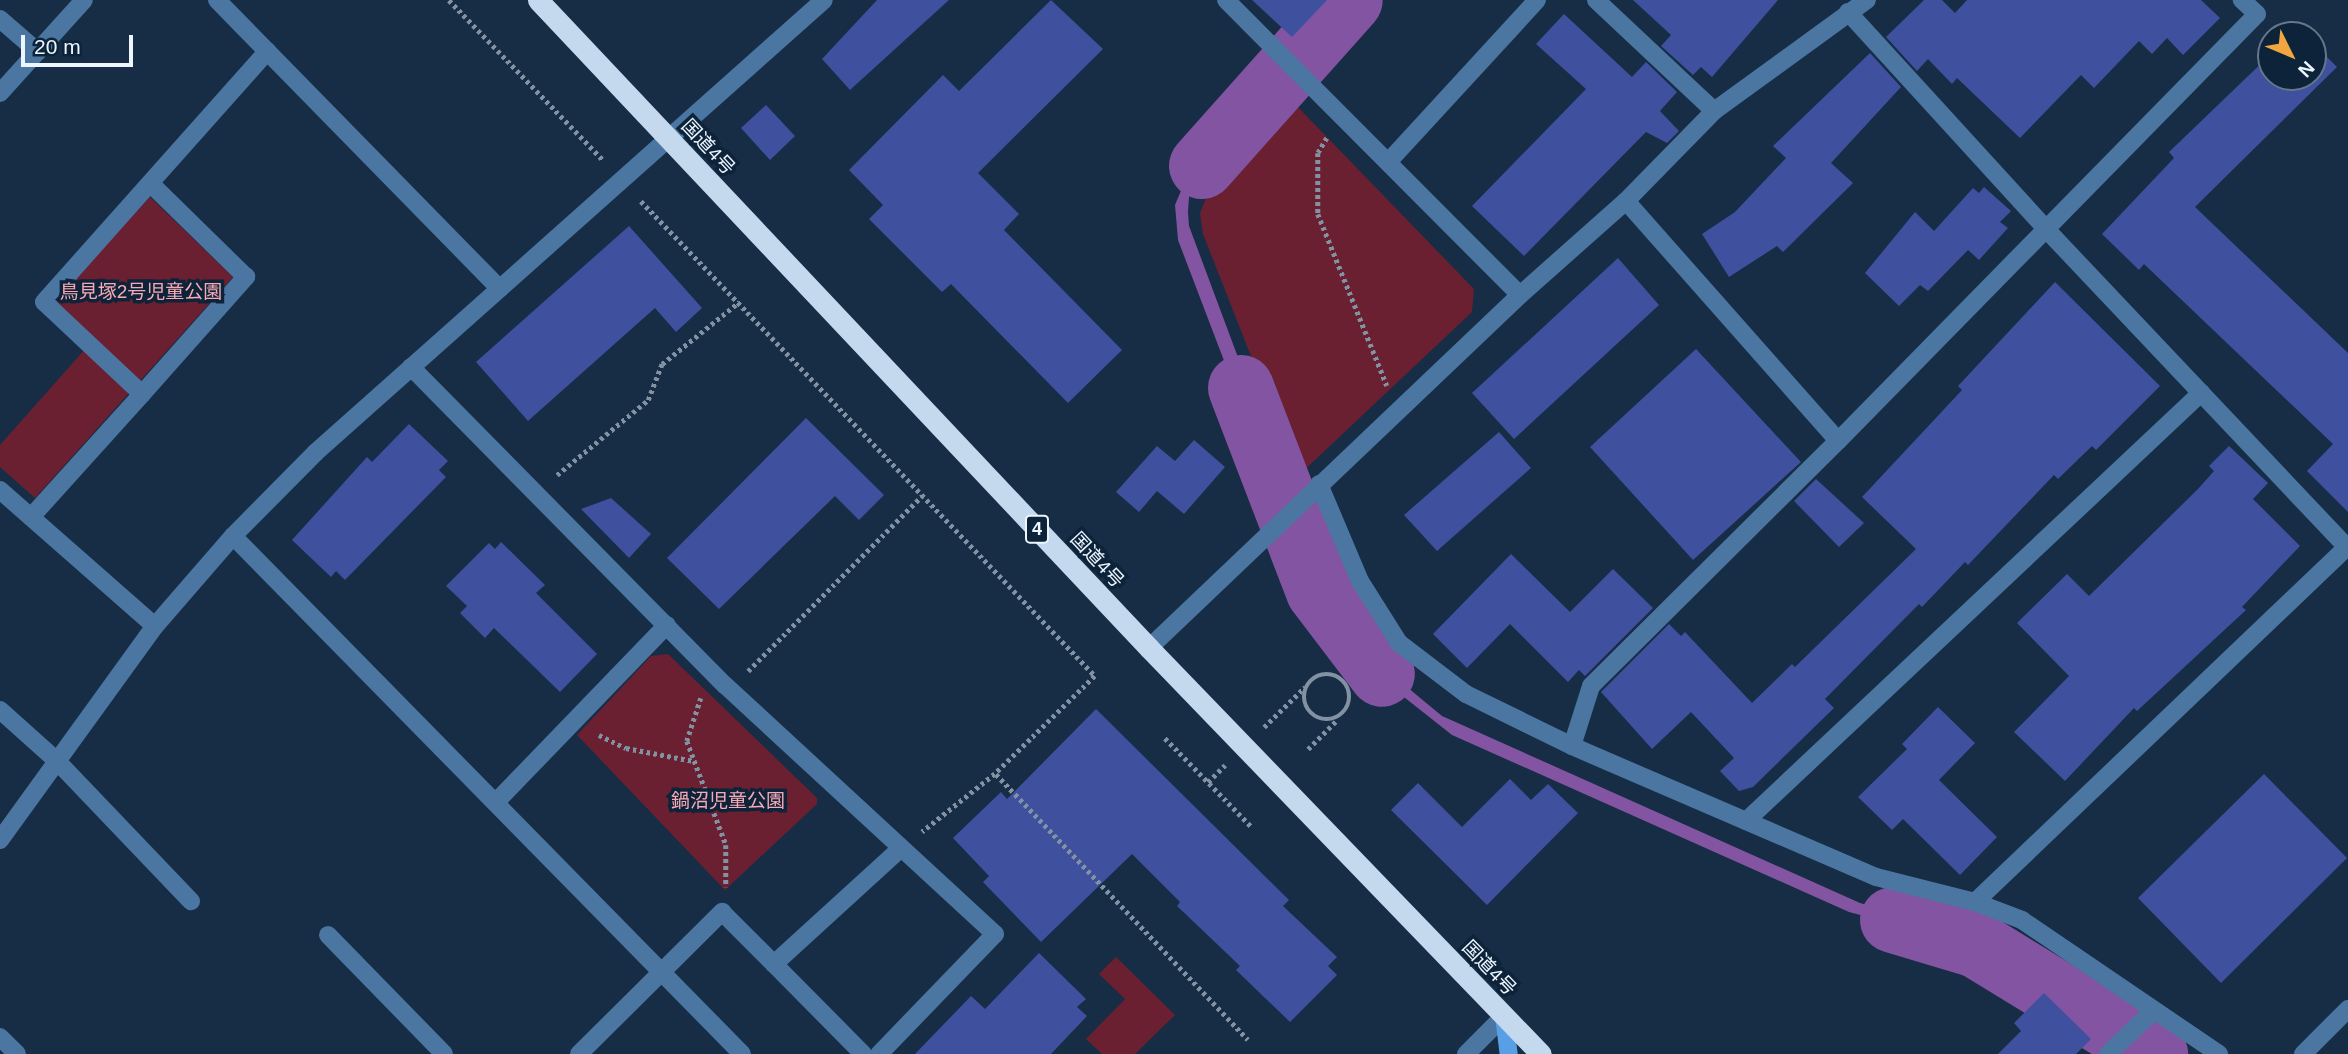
<!DOCTYPE html>
<meta charset="utf-8">
<style>
body{margin:0}
#map{position:relative;width:2348px;height:1054px;overflow:hidden;background:#162d45;font-family:Helvetica,"Noto Sans JP",sans-serif}
div>[style]{position:absolute}
.green>*{inset:0;background:#6a2031}
.water>*{inset:0;background:#8354a2}
.river>*{height:66px;margin:-33px;padding:0 33px;transform-origin:33px;border-radius:33px;background:#8354a2}
.building>*{inset:0;background:#3e509e}
.path>*{height:4.5px;margin-top:-2.25px;transform-origin:0;background:repeating-linear-gradient(90deg,#8292a3 0 3.5px,transparent 0 7px)}
.path>.ring{margin:-2.25px;padding:0;box-sizing:content-box;background:none;border:4.5px solid #8292a3;border-radius:50%}
.street>*{height:18px;margin:-9px;padding:0 9px;transform-origin:9px;border-radius:9px;background:#4b76a2}
.secondary>*{height:18px;margin:-9px;padding:0 9px;transform-origin:9px;border-radius:9px;background:#599fe6}
.highway>*{height:21px;margin:-10.5px;padding:0 10.5px;transform-origin:10.5px;border-radius:10.5px;background:#c4d8ee}
span{translate:-50% -50%;white-space:nowrap;text-align:center;line-height:1.15;-webkit-text-stroke:7px #0c233a;paint-order:stroke}
.shield-label span{padding:2px 5px;background:#0c233a;border:2px solid;border-radius:5px;-webkit-text-stroke-width:0}
.shield-label{font-size:18px;color:#edf6ff;font-weight:700}
.street-label{font-size:19px;color:#edf6ff}
.park-label{font-size:19px;color:#f9a9b4}
.north{position:absolute;left:2257px;top:21px;width:70px;height:70px;box-sizing:border-box;background:#0c233a;border:2px solid #667789;border-radius:50%;rotate:133deg;font-size:19px;font-weight:700;line-height:28px;text-align:center;color:#edf6ff}
.north::after{content:'';display:block;margin:auto;width:24px;height:32px;background:#f1a640;clip-path:polygon(50% 0,100% 100%,50% 72%,0 100%)}
.scale{position:absolute;left:21px;top:35px;width:112px;height:32px;box-sizing:border-box;border:4px solid #edf6ff;border-top:0;padding-left:9px;font-size:21px;line-height:24px;white-space:nowrap;color:#edf6ff;-webkit-text-stroke:5px #0c233a;paint-order:stroke}
</style>
<div id="map">
<div class="green">
<div style="clip-path:polygon(1292px 101px,1474px 289px,1472px 312px,1298px 476px,1203px 234px,1200px 213px,1213px 181px)"></div>
<div style="clip-path:polygon(150px 197px,233px 277px,35px 498px,0 467px,0 445px,94px 339px,53px 302px)"></div>
<div style="clip-path:polygon(668px 654px,817px 798px,817px 804px,725px 890px,577px 735px,651px 656px)"></div>
<div style="clip-path:polygon(1116px 957px,1175px 1015px,1135px 1054px,1102px 1054px,1086px 1039px,1125px 999px,1099px 974px)"></div>
</div>
<div class="water">
<div style="clip-path:polygon(1343px 0,1359px 0,1315px 47px,1307px 38px)"></div>
<div style="clip-path:polygon(1257px 93px,1265px 101px,1200px 178px,1189px 197px,1188px 212px,1189px 226px,1280px 470px,1268px 476px,1178px 240px,1175px 205px,1191px 167px)"></div>
<div style="clip-path:polygon(1318px 559px,1344px 614px,1366px 644px,1390px 673px,1442px 716px,1860px 903px,1990px 939px,2098px 1012px,2092px 1019px,1985px 948px,1849px 912px,1452px 735px,1390px 686px,1359px 652px,1335px 619px,1308px 562px)"></div>
</div>
<div class="river">
<div style="left:1202px;top:166px;width:222px;rotate:-48.3deg"></div>
<div style="left:1241px;top:388px;width:217px;rotate:69deg"></div>
<div style="left:1319px;top:591px;width:104px;rotate:52.8deg"></div>
<div style="left:1893px;top:920px;width:88px;rotate:16.6deg"></div>
<div style="left:1977px;top:945px;width:209px;rotate:31.5deg"></div>
</div>
<div class="building">
<div style="clip-path:polygon(877px 0,949px 0,850px 90px,822px 59px)"></div>
<div style="clip-path:polygon(1051px 0,1103px 49px,978px 173px,1019px 214px,1004px 230px,1122px 350px,1068px 403px,951px 284px,942px 292px,869px 219px,883px 205px,849px 170px,943px 75px,959px 91px)"></div>
<div style="clip-path:polygon(1252px 0,1327px 0,1292px 37px)"></div>
<div style="clip-path:polygon(1633px 0,1778px 0,1712px 77px,1701px 67px,1693px 75px,1661px 46px,1671px 35px)"></div>
<div style="clip-path:polygon(1924px 0,1942px 0,1955px 13px,1967px 0,2201px 0,2220px 18px,2183px 55px,2167px 38px,2152px 54px,2139px 41px,2094px 88px,2081px 75px,2020px 138px,1957px 78px,1952px 84px,1928px 59px,1917px 71px,1886px 37px)"></div>
<div style="clip-path:polygon(1564px 14px,1632px 77px,1646px 62px,1677px 92px,1660px 111px,1679px 131px,1667px 143px,1646px 132px,1524px 256px,1472px 206px,1586px 89px,1536px 44px)"></div>
<div style="clip-path:polygon(2313px 43px,2337px 67px,2195px 207px,2348px 353px,2348px 512px,2307px 471px,2333px 444px,2144px 264px,2139px 270px,2102px 234px,2174px 158px,2169px 152px,2271px 54px,2271px 77px,2313px 77px)"></div>
<div style="clip-path:polygon(1870px 53px,1901px 87px,1831px 163px,1853px 183px,1783px 252px,1777px 246px,1729px 277px,1702px 234px,1735px 212px,1786px 158px,1773px 146px)"></div>
<div style="clip-path:polygon(766px 105px,795px 136px,770px 160px,741px 128px)"></div>
<div style="clip-path:polygon(1984px 187px,2011px 211px,2000px 222px,2008px 228px,1979px 260px,1968px 250px,1928px 291px,1920px 285px,1899px 306px,1865px 273px,1915px 212px,1934px 231px,1973px 188px,1979px 193px)"></div>
<div style="clip-path:polygon(629px 226px,702px 308px,676px 332px,655px 308px,528px 421px,476px 362px)"></div>
<div style="clip-path:polygon(1618px 258px,1659px 305px,1514px 439px,1472px 393px)"></div>
<div style="clip-path:polygon(2055px 282px,2160px 386px,2096px 450px,2092px 446px,2058px 479px,2054px 475px,1968px 565px,1965px 562px,1922px 607px,1919px 604px,1825px 699px,1834px 708px,1753px 787px,1739px 791px,1720px 771px,1734px 758px,1691px 712px,1652px 749px,1601px 692px,1669px 624px,1681px 636px,1685px 632px,1752px 703px,1792px 664px,1795px 667px,1916px 549px,1862px 497px,1962px 390px,1958px 386px)"></div>
<div style="clip-path:polygon(1696px 349px,1801px 462px,1693px 560px,1590px 447px)"></div>
<div style="clip-path:polygon(806px 418px,884px 495px,859px 520px,835px 496px,719px 609px,667px 558px)"></div>
<div style="clip-path:polygon(409px 424px,448px 461px,439px 470px,446px 477px,345px 580px,336px 571px,331px 577px,292px 540px,367px 457px,372px 462px)"></div>
<div style="clip-path:polygon(1499px 432px,1531px 468px,1437px 551px,1404px 515px)"></div>
<div style="clip-path:polygon(1194px 440px,1225px 467px,1184px 514px,1157px 491px,1139px 512px,1116px 492px,1157px 446px,1175px 461px)"></div>
<div style="clip-path:polygon(2229px 446px,2268px 483px,2253px 499px,2300px 546px,2242px 607px,2246px 610px,2137px 711px,2134px 708px,2065px 781px,2014px 732px,2069px 676px,2017px 623px,2067px 574px,2089px 596px,2198px 489px,2214px 471px,2209px 466px)"></div>
<div style="clip-path:polygon(1816px 479px,1864px 523px,1839px 547px,1794px 501px)"></div>
<div style="clip-path:polygon(611px 498px,651px 534px,629px 558px,581px 509px)"></div>
<div style="clip-path:polygon(501px 542px,545px 585px,536px 593px,597px 654px,560px 692px,494px 628px,485px 638px,460px 613px,467px 606px,446px 586px,489px 543px,495px 549px)"></div>
<div style="clip-path:polygon(1511px 554px,1570px 612px,1613px 569px,1653px 608px,1585px 676px,1579px 670px,1568px 682px,1510px 624px,1467px 668px,1433px 634px)"></div>
<div style="clip-path:polygon(1938px 707px,1975px 743px,1939px 780px,1997px 837px,1960px 875px,1903px 819px,1892px 830px,1858px 797px,1907px 749px,1902px 744px)"></div>
<div style="clip-path:polygon(1096px 709px,1289px 900px,1283px 906px,1337px 957px,1328px 966px,1337px 975px,1290px 1022px,1236px 970px,1240px 966px,1177px 906px,1180px 902px,1132px 854px,1041px 942px,983px 882px,989px 876px,953px 838px,1001px 792px,1007px 799px)"></div>
<div style="clip-path:polygon(2264px 774px,2347px 858px,2221px 983px,2138px 898px)"></div>
<div style="clip-path:polygon(1510px 779px,1531px 800px,1548px 784px,1578px 813px,1487px 905px,1391px 810px,1418px 783px,1462px 827px)"></div>
<div style="clip-path:polygon(1039px 953px,1086px 999px,1077px 1007px,1087px 1016px,1051px 1054px,915px 1054px,971px 996px,985px 1009px)"></div>
<div style="clip-path:polygon(2044px 993px,2091px 1039px,2076px 1054px,1998px 1054px,2021px 1031px,2014px 1023px)"></div>
</div>
<div class="path">
<div style="left:449px;top:0;width:223px;rotate:46.1deg"></div>
<div style="left:1327px;top:138px;width:17px;rotate:121deg"></div>
<div style="left:1318px;top:153px;width:61px;rotate:90deg"></div>
<div style="left:1318px;top:214px;width:185px;rotate:68.1deg"></div>
<div style="left:641px;top:201px;width:657px;rotate:46.29deg"></div>
<div style="left:1095px;top:676px;width:140px;rotate:135.6deg"></div>
<div style="left:995px;top:774px;width:93px;rotate:141.5deg"></div>
<div style="left:557px;top:475px;width:118px;rotate:-39.5deg"></div>
<div style="left:648px;top:400px;width:39px;rotate:-69deg"></div>
<div style="left:662px;top:364px;width:99px;rotate:-38.8deg"></div>
<div style="left:748px;top:671px;width:247px;rotate:-45.2deg"></div>
<div class="ring" style="left:1304px;top:674px;width:41.5px;height:41.5px"></div>
<div style="left:701px;top:698px;width:45px;rotate:108deg"></div>
<div style="left:687px;top:741px;width:111px;rotate:69.4deg"></div>
<div style="left:726px;top:845px;width:42px;rotate:90deg"></div>
<div style="left:1264px;top:727px;width:57px;rotate:-44.3deg"></div>
<div style="left:599px;top:735px;width:30px;rotate:26deg"></div>
<div style="left:626px;top:748px;width:69px;rotate:10.8deg"></div>
<div style="left:1165px;top:738px;width:123px;rotate:45.7deg"></div>
<div style="left:1308px;top:749px;width:42px;rotate:-45deg"></div>
<div style="left:996px;top:774px;width:366px;rotate:46.5deg"></div>
<div style="left:1208px;top:782px;width:24px;rotate:-45deg"></div>
</div>
<div class="street">
<div style="left:217px;top:0;width:404px;rotate:45.6deg"></div>
<div style="left:1226px;top:0;width:416px;rotate:45.1deg"></div>
<div style="left:1596px;top:0;width:162px;rotate:43.2deg"></div>
<div style="left:1848px;top:12px;width:292px;rotate:47.6deg"></div>
<div style="left:2045px;top:228px;width:441px;rotate:46.6deg"></div>
<div style="left:0;top:19px;width:50px;rotate:41deg"></div>
<div style="left:0;top:93px;width:125px;rotate:-47.9deg"></div>
<div style="left:1390px;top:160px;width:217px;rotate:-47.4deg"></div>
<div style="left:1626px;top:201px;width:126px;rotate:-45.6deg"></div>
<div style="left:1714px;top:111px;width:189px;rotate:-36deg"></div>
<div style="left:411px;top:367px;width:448px;rotate:45.4deg"></div>
<div style="left:726px;top:686px;width:366px;rotate:42.7deg"></div>
<div style="left:995px;top:934px;width:167px;rotate:134deg"></div>
<div style="left:142px;top:394px;width:157px;rotate:-48.4deg"></div>
<div style="left:246px;top:277px;width:134px;rotate:-135.6deg"></div>
<div style="left:1319px;top:484px;width:105px;rotate:67.1deg"></div>
<div style="left:1360px;top:581px;width:73px;rotate:57.8deg"></div>
<div style="left:1399px;top:643px;width:84px;rotate:37.3deg"></div>
<div style="left:1466px;top:694px;width:118px;rotate:26.1deg"></div>
<div style="left:0;top:490px;width:206px;rotate:41.3deg"></div>
<div style="left:31px;top:517px;width:166px;rotate:-47.9deg"></div>
<div style="left:142px;top:394px;width:134px;rotate:-136.8deg"></div>
<div style="left:44px;top:302px;width:336px;rotate:-48.3deg"></div>
<div style="left:233px;top:536px;width:726px;rotate:45.5deg"></div>
<div style="left:1149px;top:648px;width:512px;rotate:-43.58deg"></div>
<div style="left:1520px;top:295px;width:142px;rotate:-41.6deg"></div>
<div style="left:1626px;top:201px;width:320px;rotate:48.5deg"></div>
<div style="left:0;top:710px;width:76px;rotate:41.8deg"></div>
<div style="left:57px;top:761px;width:194px;rotate:46.3deg"></div>
<div style="left:496px;top:802px;width:246px;rotate:-46deg"></div>
<div style="left:1746px;top:821px;width:625px;rotate:-43.25deg"></div>
<div style="left:0;top:840px;width:264px;rotate:-54.1deg"></div>
<div style="left:155px;top:626px;width:119px;rotate:-49.1deg"></div>
<div style="left:233px;top:536px;width:117px;rotate:-45.3deg"></div>
<div style="left:315px;top:453px;width:681px;rotate:-41.67deg"></div>
<div style="left:1975px;top:902px;width:516px;rotate:-43.66deg"></div>
<div style="left:328px;top:935px;width:166px;rotate:45.7deg"></div>
<div style="left:774px;top:964px;width:127px;rotate:45.3deg"></div>
<div style="left:0;top:1037px;width:24px;rotate:45deg"></div>
<div style="left:579px;top:1054px;width:202px;rotate:-44.8deg"></div>
<div style="left:722px;top:912px;width:74px;rotate:45deg"></div>
<div style="left:774px;top:964px;width:169px;rotate:-42.4deg"></div>
<div style="left:1466px;top:1054px;width:54px;rotate:-45deg"></div>
<div style="left:2108px;top:1054px;width:62px;rotate:-43.7deg"></div>
<div style="left:2219px;top:1054px;width:238px;rotate:-145.8deg"></div>
<div style="left:2022px;top:920px;width:50px;rotate:-159deg"></div>
<div style="left:1975px;top:902px;width:102px;rotate:-165.8deg"></div>
<div style="left:1876px;top:877px;width:331px;rotate:-156.7deg"></div>
<div style="left:1572px;top:746px;width:63px;rotate:-72.4deg"></div>
<div style="left:1591px;top:686px;width:348px;rotate:-44.8deg"></div>
<div style="left:1838px;top:441px;width:598px;rotate:-45.54deg"></div>
<div style="left:2257px;top:14px;width:21px;rotate:-137deg"></div>
<div style="left:2303px;top:1054px;width:64px;rotate:-45deg"></div>
</div>
<div class="secondary">
<div style="left:1504px;top:1016px;width:38px;rotate:83deg"></div>
</div>
<div class="highway">
<div style="left:538px;top:0;width:891px;rotate:46.68deg"></div>
<div style="left:1149px;top:648px;width:564px;rotate:46.01deg"></div>
</div>
<div class="shield-label">
<span style="left:1037px;top:529px">4</span>
</div>
<div class="street-label">
<span style="left:708px;top:147px;rotate:47deg">国道4号</span>
<span style="left:1097px;top:560px;rotate:47deg">国道4号</span>
<span style="left:1489px;top:968px;rotate:46deg">国道4号</span>
</div>
<div class="park-label">
<span style="left:141px;top:292px">鳥見塚2号児童公園</span>
<span style="left:728px;top:801px">鍋沼児童公園</span>
</div>
<div class="north">N</div>
<div class="scale">20 m</div>
</div>
